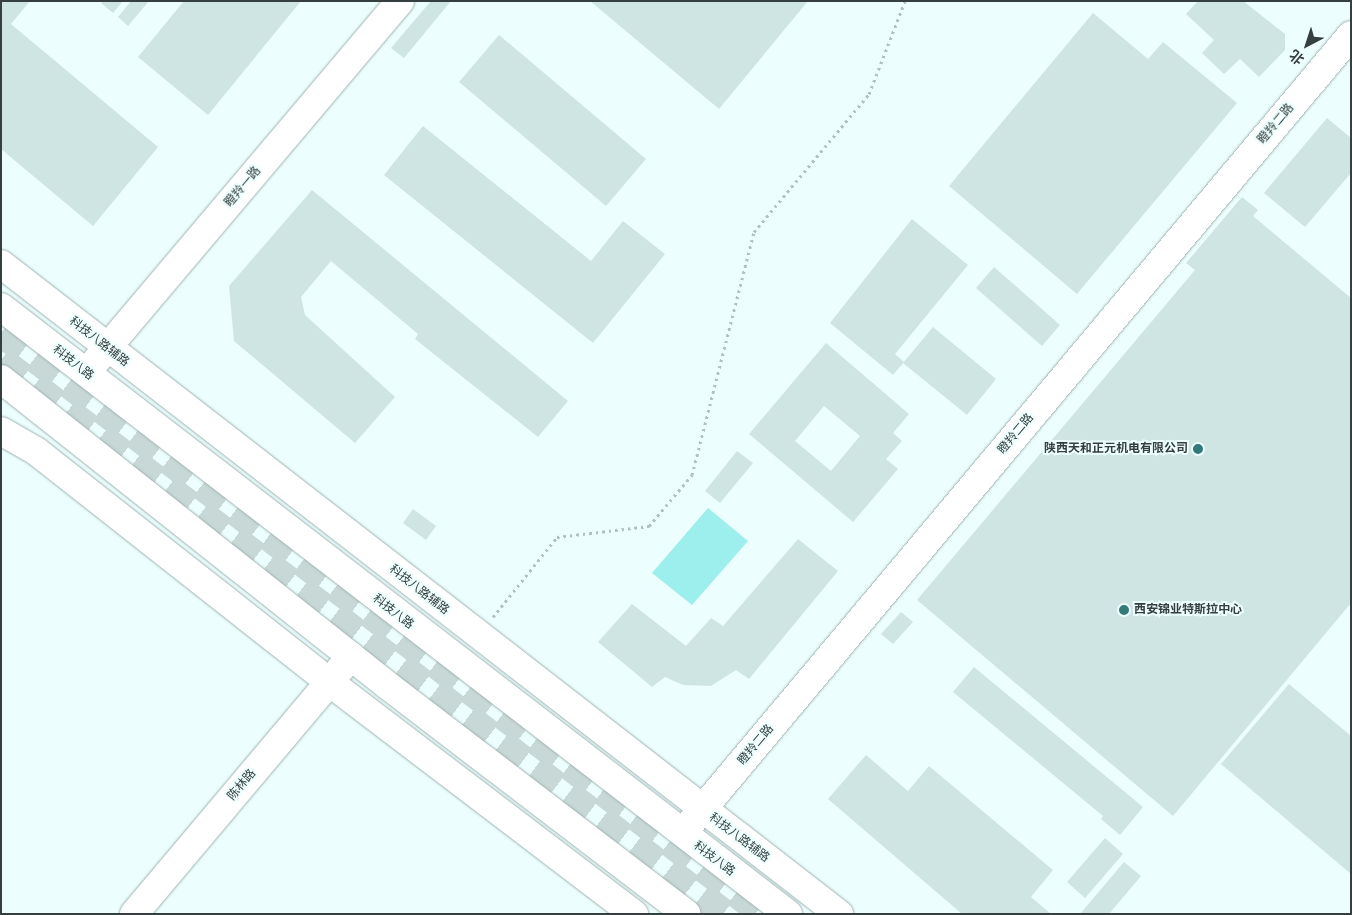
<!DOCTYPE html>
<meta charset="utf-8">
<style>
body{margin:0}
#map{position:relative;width:1352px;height:915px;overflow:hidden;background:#ecfefd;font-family:Bitter,"Noto Sans SC",serif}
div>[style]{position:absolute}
.green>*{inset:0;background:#9cefec}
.building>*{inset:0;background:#cfe5e4}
.highway-tunnel>*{height:28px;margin-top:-14px;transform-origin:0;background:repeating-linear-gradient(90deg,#c8d8d7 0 28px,transparent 0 42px)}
.path>*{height:3px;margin-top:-1.5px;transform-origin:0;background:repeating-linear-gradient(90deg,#b1c0c0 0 2.5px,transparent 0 6.5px)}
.roads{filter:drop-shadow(0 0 1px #9db2b1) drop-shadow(0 0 1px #9db2b1)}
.minor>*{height:28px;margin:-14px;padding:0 14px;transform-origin:14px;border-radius:14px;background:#fff}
.major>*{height:28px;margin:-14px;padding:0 14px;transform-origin:14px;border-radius:14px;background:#fff}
.dots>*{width:14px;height:14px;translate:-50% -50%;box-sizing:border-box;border:2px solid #ecfefd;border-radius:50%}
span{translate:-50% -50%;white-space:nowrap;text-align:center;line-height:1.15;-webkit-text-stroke:4px #ecfefd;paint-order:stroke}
.street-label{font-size:12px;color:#363f3f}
.poi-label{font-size:12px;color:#363f3f;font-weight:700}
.right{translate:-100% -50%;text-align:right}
.left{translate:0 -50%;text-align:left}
.frame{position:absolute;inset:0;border:2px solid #363f3f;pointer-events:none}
.north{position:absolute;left:1282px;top:20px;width:50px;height:50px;-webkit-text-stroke:4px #ecfefd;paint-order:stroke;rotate:220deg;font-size:14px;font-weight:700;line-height:20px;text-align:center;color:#363f3f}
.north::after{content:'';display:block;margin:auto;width:18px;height:22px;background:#363f3f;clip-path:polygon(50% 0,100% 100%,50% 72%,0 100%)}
</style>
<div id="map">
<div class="green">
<div style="clip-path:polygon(708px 508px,748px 541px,692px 605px,652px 573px)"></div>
</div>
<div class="building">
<div style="clip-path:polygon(1px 1px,30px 1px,11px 24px,158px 147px,93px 226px,1px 149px)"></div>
<div style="clip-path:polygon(103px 1px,123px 1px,113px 13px,101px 3px)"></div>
<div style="clip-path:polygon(131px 1px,149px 1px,128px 26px,118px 17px)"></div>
<div style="clip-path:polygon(184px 1px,301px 1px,208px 115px,138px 57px)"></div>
<div style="clip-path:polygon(431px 1px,451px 1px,404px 58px,391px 48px)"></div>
<div style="clip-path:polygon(590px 1px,808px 1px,719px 109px)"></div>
<div style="clip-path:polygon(1198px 1px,1243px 1px,1285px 34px,1285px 50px,1259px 77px,1240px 59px,1224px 74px,1202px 53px,1214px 40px,1186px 14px)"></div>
<div style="clip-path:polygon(1093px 13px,1148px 59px,1163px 42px,1237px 103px,1077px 294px,949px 186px)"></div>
<div style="clip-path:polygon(499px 35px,646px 159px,606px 206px,459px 82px)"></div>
<div style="clip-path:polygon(1327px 118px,1351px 138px,1351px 173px,1305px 227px,1264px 193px)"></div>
<div style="clip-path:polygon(423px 126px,591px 261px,623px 221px,665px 254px,593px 343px,384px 175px)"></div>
<div style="clip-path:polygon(312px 190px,568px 401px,538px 437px,415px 339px,418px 334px,331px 261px,301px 297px,305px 315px,395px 397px,355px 443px,234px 341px,229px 286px)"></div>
<div style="clip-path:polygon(1242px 197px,1258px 210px,1253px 216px,1351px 298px,1351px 603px,1173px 816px,917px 600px,1195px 270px,1186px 263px)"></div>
<div style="clip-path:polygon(912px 219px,968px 265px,895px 354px,904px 362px,893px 375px,830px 323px)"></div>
<div style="clip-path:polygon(994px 267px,1060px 325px,1042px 346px,976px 288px)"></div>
<div style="clip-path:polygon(933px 327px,996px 379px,967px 415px,903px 363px)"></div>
<div style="clip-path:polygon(evenodd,826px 343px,909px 414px,893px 433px,902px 441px,886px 459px,898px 469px,853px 522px,749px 434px,826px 343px,824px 406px,860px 436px,831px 471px,795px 441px,824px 406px)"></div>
<div style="clip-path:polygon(737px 451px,753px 463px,720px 503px,705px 491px)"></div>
<div style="clip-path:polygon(413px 509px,436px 526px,426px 540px,403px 523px)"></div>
<div style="clip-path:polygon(798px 539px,838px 571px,749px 679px,736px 670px,711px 686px,683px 685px,665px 677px,652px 687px,598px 642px,632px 604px,686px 646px,711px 618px,723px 626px)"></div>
<div style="clip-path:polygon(901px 612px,913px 622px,893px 644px,881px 634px)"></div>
<div style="clip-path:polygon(974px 667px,1143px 807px,1120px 835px,1101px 819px,1103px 816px,953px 692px)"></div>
<div style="clip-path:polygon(1289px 684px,1351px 736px,1351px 874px,1221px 764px)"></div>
<div style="clip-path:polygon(866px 755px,908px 791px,929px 766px,1053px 870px,1031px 897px,1051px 914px,962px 914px,828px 799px)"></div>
<div style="clip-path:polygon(1105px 838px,1123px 854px,1085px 898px,1067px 882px)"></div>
<div style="clip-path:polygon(1124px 862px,1141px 876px,1109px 914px,1080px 914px)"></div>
</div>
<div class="highway-tunnel">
<div style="left:1px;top:333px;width:958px;rotate:37.32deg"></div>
<div style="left:1px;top:360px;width:912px;rotate:37.42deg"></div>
</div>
<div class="path">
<div style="left:493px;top:617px;width:102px;rotate:-51.3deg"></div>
<div style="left:557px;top:537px;width:93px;rotate:-6.8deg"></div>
<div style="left:649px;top:526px;width:67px;rotate:-49.9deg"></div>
<div style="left:692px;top:475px;width:251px;rotate:-75.7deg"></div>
<div style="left:754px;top:232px;width:180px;rotate:-50.2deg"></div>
<div style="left:869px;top:94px;width:100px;rotate:-68.8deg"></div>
</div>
<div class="roads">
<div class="minor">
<div style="left:1px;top:264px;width:1061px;rotate:37.8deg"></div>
<div style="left:96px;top:361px;width:471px;rotate:-49.8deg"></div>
<div style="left:1px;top:431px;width:40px;rotate:29.7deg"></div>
<div style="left:36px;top:451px;width:367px;rotate:38.2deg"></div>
<div style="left:324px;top:678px;width:390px;rotate:37.3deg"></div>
<div style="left:690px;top:824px;width:1029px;rotate:-50.04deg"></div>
<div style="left:134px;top:914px;width:337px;rotate:-49.9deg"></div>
</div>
<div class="major">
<div style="left:1px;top:307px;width:994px;rotate:37.64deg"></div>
<div style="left:1px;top:379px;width:493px;rotate:38.4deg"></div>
<div style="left:387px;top:685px;width:377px;rotate:37.4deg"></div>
</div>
</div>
<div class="dots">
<div style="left:1198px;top:449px;background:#317a79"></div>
<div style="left:1124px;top:610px;background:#317a79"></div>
</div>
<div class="street-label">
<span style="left:1276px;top:124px;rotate:-50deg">瞪羚二路</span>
<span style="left:243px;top:187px;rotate:-50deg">瞪羚一路</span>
<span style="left:99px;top:342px;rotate:38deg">科技八路辅路</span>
<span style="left:73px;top:363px;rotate:38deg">科技八路</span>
<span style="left:1016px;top:434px;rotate:-50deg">瞪羚二路</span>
<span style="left:419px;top:590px;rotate:38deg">科技八路辅路</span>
<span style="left:393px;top:612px;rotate:38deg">科技八路</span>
<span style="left:756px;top:745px;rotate:-50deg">瞪羚二路</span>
<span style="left:242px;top:785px;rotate:-50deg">陈林路</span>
<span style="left:739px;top:838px;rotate:37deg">科技八路辅路</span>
<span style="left:714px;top:859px;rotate:37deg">科技八路</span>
</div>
<div class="poi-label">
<span class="right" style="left:1188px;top:449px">陕西天和正元机电有限公司</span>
<span class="left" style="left:1134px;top:610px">西安锦业特斯拉中心</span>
</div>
<div class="frame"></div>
<div class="north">北</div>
</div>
